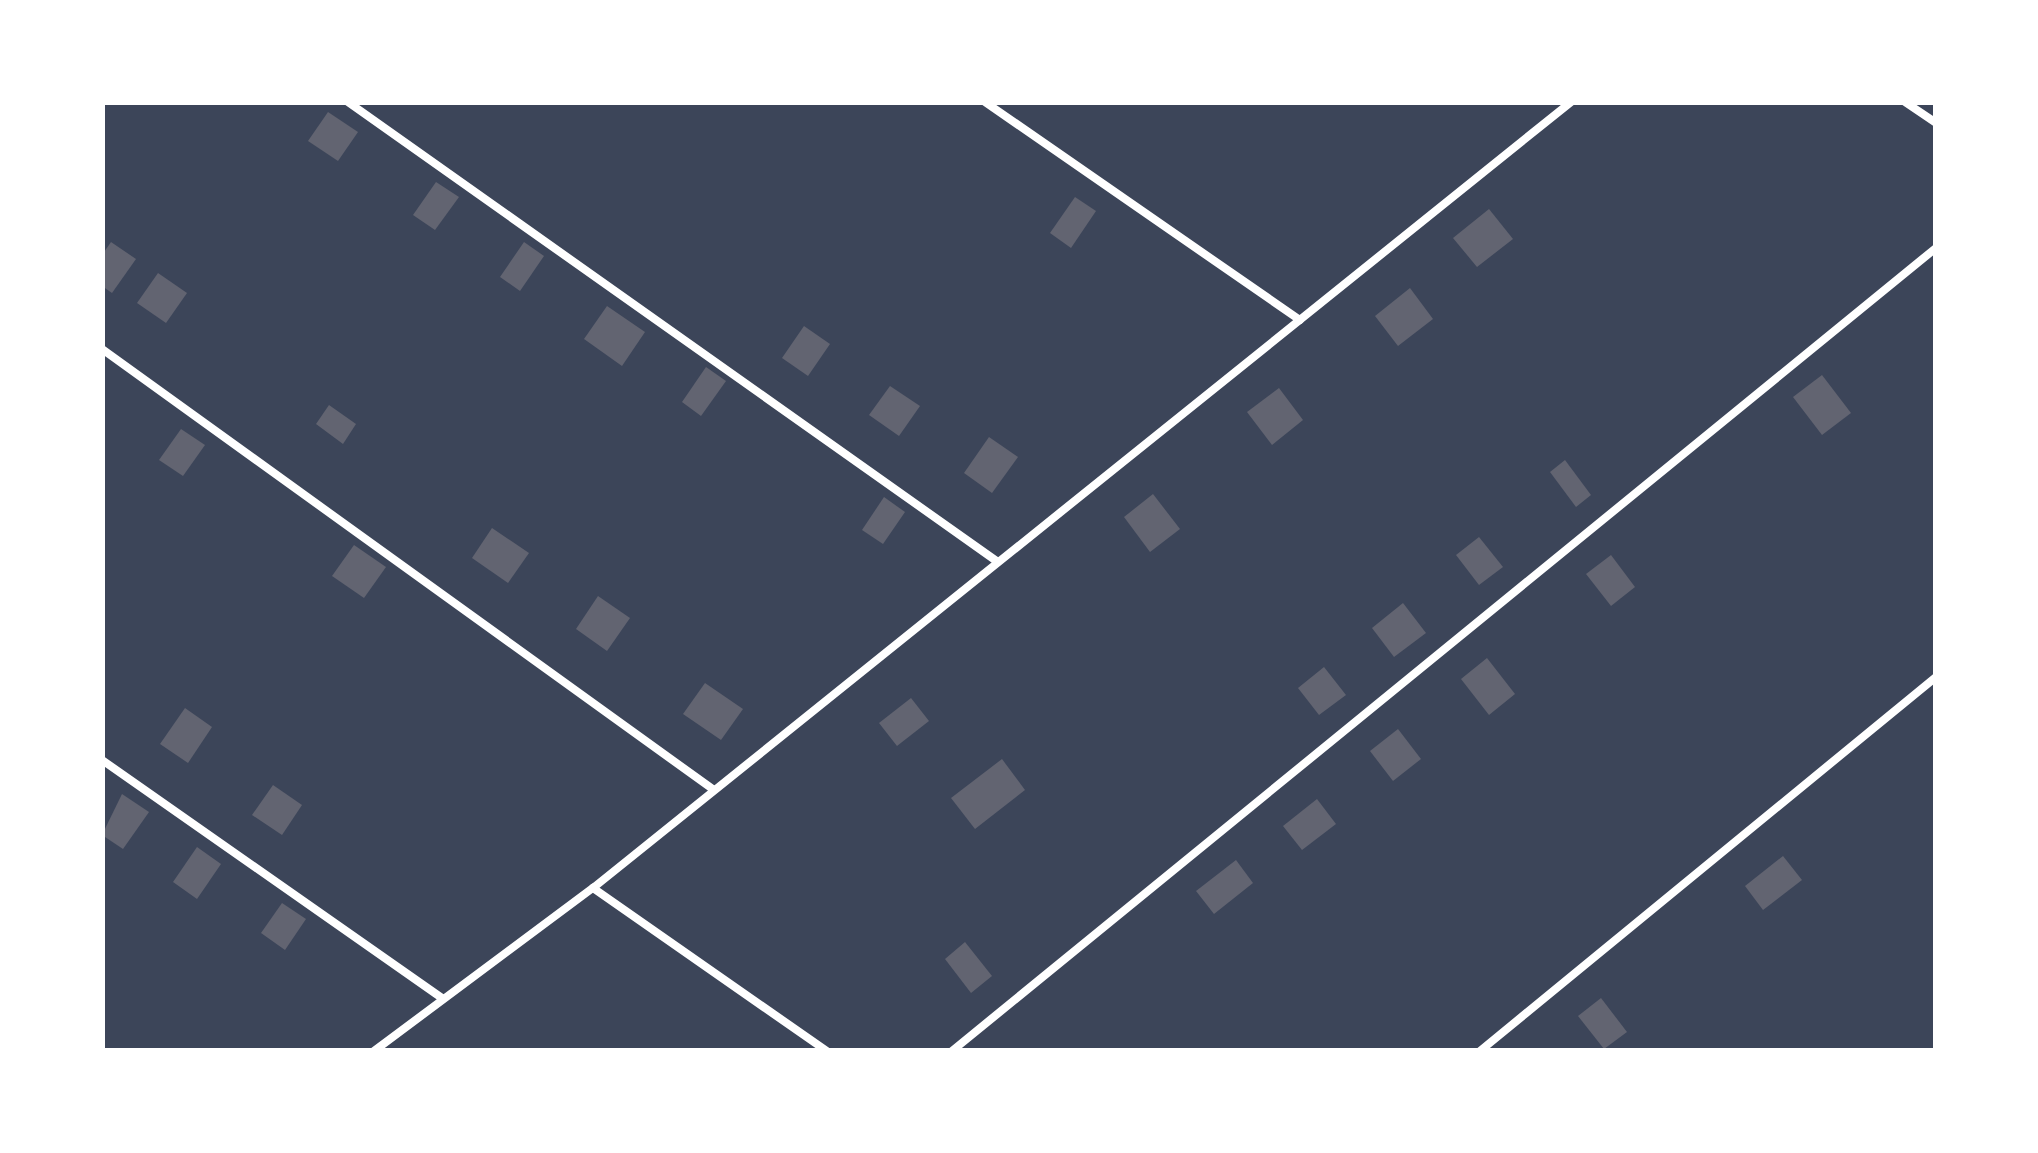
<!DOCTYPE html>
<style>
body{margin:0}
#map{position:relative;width:2038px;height:1153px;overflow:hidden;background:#2d3142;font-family:"PT Sans Narrow",sans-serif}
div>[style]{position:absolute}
.green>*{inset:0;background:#3c4559}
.building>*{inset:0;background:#626471}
.service>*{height:8px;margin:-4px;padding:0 4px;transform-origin:4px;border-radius:4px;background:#fff}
span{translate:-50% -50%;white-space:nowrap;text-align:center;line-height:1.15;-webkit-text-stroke:10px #fff;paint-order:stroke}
.frame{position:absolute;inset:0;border:105px solid #fff;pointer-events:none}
</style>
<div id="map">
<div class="green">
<div style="clip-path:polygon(102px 102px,1936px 102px,1936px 1051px,102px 1051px)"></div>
</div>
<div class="building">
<div style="clip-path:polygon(328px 112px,358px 132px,338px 161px,308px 141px)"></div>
<div style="clip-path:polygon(436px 182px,459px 197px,435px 230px,413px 215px)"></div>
<div style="clip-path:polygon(1075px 197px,1096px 211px,1071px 248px,1050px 233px)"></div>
<div style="clip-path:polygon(1489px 209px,1513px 239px,1477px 267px,1453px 238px)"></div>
<div style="clip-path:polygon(111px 242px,136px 259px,112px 293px,102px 286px,102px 255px)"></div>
<div style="clip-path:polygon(524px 242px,544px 256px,520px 291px,500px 277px)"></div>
<div style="clip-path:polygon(158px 273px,187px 293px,166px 323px,137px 303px)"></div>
<div style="clip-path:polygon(1410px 288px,1433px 319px,1398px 346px,1375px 316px)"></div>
<div style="clip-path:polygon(607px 306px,645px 332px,622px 366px,584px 339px)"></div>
<div style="clip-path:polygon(804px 326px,830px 344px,808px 376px,782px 358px)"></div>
<div style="clip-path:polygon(706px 367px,726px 381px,701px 416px,682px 402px)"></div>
<div style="clip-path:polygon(1822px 375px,1851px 413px,1822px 435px,1793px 397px)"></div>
<div style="clip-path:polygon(890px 386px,920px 406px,899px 436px,869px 415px)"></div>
<div style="clip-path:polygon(1279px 388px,1303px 420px,1272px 445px,1247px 412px)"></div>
<div style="clip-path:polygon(329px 405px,356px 424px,343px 444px,316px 424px)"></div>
<div style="clip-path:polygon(181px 429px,205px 445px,183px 476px,159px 460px)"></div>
<div style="clip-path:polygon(989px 437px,1018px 457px,992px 493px,964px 473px)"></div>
<div style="clip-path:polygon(1565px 460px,1591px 495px,1576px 507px,1550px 472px)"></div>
<div style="clip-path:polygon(1153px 494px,1180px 529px,1150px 552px,1124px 517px)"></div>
<div style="clip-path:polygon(884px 497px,905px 512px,883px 544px,862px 530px)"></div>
<div style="clip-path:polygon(492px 528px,529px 553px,508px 583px,472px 558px)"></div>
<div style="clip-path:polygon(1479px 537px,1503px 567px,1479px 585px,1456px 555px)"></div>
<div style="clip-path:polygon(354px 545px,386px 567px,364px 598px,332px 576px)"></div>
<div style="clip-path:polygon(1611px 555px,1635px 587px,1611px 606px,1586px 574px)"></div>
<div style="clip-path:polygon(598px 596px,630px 618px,607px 651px,576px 629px)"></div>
<div style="clip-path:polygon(1403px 603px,1426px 633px,1394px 657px,1372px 628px)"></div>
<div style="clip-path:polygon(1487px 658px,1515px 694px,1489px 715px,1461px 679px)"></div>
<div style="clip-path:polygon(1324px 667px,1346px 695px,1319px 715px,1298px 688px)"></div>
<div style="clip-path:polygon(705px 683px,743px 709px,721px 740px,683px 714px)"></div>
<div style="clip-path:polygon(911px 698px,929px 721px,897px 746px,879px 723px)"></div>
<div style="clip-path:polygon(185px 708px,212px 727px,188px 763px,160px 744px)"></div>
<div style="clip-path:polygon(1398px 729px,1421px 759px,1393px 781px,1370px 751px)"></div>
<div style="clip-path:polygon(1002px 759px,1025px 790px,975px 829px,951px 798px)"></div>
<div style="clip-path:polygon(273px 785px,302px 805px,282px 835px,252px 815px)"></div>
<div style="clip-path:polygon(122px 794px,149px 812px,123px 849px,102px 835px)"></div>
<div style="clip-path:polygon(1317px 799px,1336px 824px,1302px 850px,1283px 826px)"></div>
<div style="clip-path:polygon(197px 847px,221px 864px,197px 899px,173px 882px)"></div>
<div style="clip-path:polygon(1783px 856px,1802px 880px,1763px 910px,1745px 886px)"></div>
<div style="clip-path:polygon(1236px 860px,1253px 883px,1214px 914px,1196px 891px)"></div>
<div style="clip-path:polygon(282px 903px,306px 919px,285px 950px,261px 933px)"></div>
<div style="clip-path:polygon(965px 942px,992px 976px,971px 993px,945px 959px)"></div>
<div style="clip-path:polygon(1601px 998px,1627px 1032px,1604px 1049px,1578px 1016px)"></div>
</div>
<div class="service">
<div style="left:348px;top:102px;width:796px;rotate:35.29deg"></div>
<div style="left:985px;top:102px;width:383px;rotate:34.7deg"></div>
<div style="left:1905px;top:102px;width:37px;rotate:34deg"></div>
<div style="left:102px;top:349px;width:754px;rotate:35.78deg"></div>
<div style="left:102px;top:760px;width:416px;rotate:35deg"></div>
<div style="left:593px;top:888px;width:285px;rotate:34.9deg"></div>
<div style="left:374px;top:1051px;width:273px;rotate:-36.7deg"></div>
<div style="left:593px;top:888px;width:1255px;rotate:-38.79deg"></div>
<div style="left:952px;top:1051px;width:1270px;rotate:-39.22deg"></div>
<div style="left:1480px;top:1051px;width:590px;rotate:-39.36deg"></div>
</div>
<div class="frame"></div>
</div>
